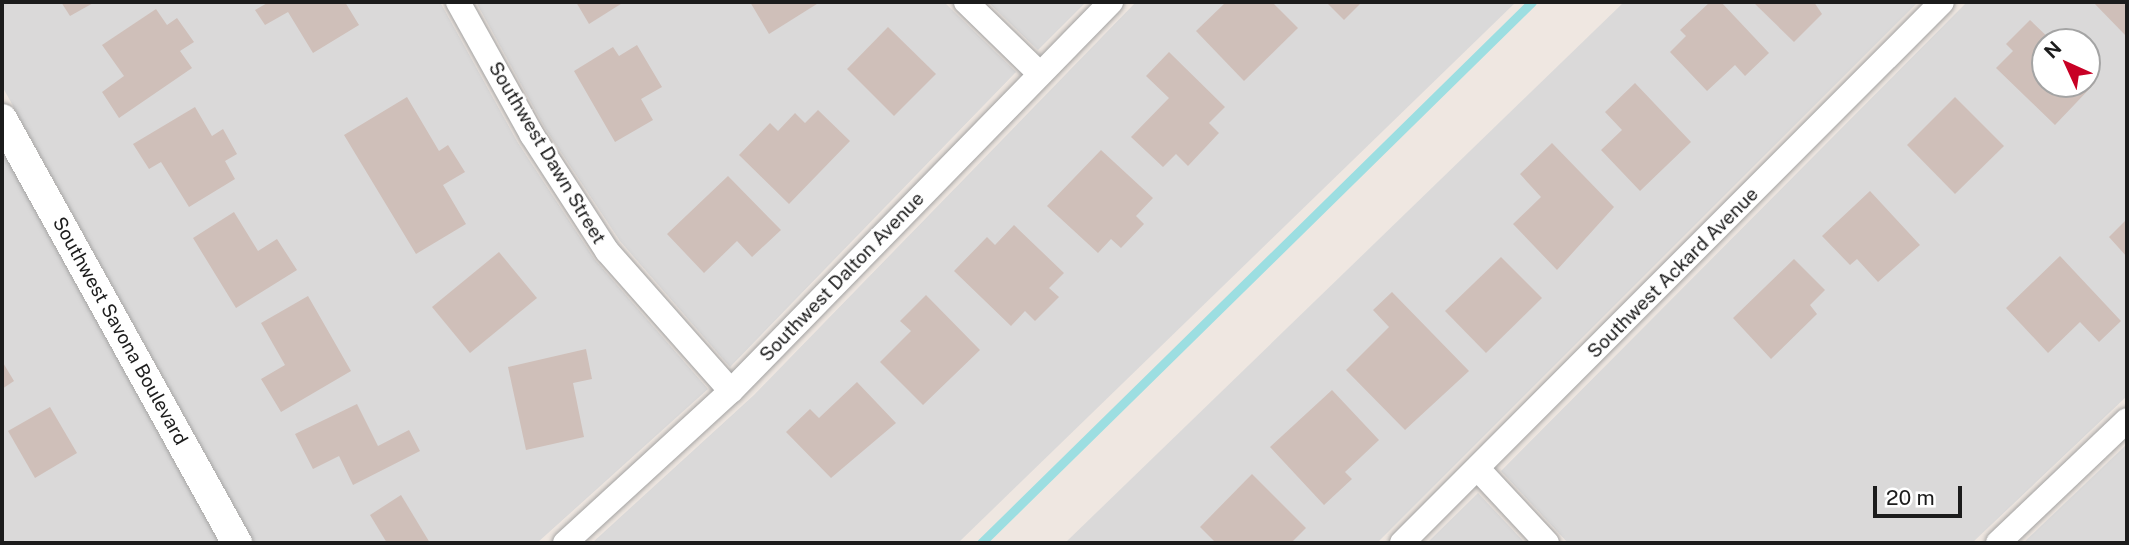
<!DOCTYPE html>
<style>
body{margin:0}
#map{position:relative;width:2129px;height:545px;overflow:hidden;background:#efe7e1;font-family:"Public Sans",sans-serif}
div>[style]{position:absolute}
.residential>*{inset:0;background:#dad9d9}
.stream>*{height:9px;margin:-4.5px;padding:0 4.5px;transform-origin:4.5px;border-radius:4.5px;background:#9cdee1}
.building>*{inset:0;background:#cfbfb9}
.roads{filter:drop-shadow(0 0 2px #a3a3a3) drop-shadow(0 0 2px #a3a3a3)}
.minor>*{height:24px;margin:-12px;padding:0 12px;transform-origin:12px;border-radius:12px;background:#fff}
.tertiary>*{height:30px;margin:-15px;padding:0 15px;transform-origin:15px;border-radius:15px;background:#fff}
span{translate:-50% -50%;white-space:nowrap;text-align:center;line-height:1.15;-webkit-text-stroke:5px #fff;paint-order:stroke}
.street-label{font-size:19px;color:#1c1c1c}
.frame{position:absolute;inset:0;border:4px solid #1c1c1c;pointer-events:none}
.north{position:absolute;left:2031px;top:28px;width:70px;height:70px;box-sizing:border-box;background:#fff;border:2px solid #a4a4a4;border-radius:50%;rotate:315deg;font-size:19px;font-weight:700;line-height:28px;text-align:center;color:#1c1c1c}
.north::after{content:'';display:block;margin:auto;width:24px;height:32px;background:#c80025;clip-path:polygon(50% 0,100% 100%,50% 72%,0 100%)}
.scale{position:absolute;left:1873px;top:486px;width:89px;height:32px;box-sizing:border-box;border:4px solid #1c1c1c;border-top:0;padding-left:9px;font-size:21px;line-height:24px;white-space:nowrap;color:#1c1c1c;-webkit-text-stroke:5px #fff;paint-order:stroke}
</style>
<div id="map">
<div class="residential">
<div style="clip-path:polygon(2px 2px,440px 2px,518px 143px,595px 260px,708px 389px,537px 543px,255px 543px,2px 86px)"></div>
<div style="clip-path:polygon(476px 2px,944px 2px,1016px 72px,730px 367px,620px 241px,545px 128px)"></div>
<div style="clip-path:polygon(988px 2px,1086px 2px,1038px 50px)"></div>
<div style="clip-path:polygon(1136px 2px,1516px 2px,958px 543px,592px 543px,754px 395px)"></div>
<div style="clip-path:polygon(1624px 2px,1918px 2px,1377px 543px,1065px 543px)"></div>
<div style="clip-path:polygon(evenodd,1967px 2px,2127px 2px,2127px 396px,1972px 543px,1568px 543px,1501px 471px,1967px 2px,2045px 42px,2087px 42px,2087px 84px,2045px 84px,2045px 42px)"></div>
<div style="clip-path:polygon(2px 151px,219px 543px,2px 543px)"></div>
<div style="clip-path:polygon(2127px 444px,2127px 543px,2023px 543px)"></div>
<div style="clip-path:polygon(1478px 493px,1525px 543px,1427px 543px)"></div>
</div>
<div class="stream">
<div style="left:981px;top:543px;width:772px;rotate:-44.48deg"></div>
</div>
<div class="building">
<div style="clip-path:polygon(61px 2px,95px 2px,70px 16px)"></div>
<div style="clip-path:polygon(269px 2px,345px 2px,359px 25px,313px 53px,288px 12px,265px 25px,255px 10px)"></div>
<div style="clip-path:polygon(576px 2px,624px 2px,589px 24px)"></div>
<div style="clip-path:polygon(750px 2px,820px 2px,769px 34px)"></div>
<div style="clip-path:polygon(1226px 2px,1272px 2px,1298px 28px,1244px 81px,1196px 31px)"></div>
<div style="clip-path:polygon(1326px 2px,1362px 2px,1344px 20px)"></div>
<div style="clip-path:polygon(1710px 2px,1721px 2px,1769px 53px,1745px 76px,1735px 65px,1707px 91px,1670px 52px,1686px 36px,1680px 30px)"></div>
<div style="clip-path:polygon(1753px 2px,1814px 2px,1822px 14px,1794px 42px)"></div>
<div style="clip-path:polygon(2093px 2px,2127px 2px,2127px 37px)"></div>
<div style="clip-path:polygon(156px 9px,167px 25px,177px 18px,194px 42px,180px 51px,192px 68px,119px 118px,102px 92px,124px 76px,102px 45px)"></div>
<div style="clip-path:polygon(2030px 20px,2053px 42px,2045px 42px,2045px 84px,2087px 84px,2087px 75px,2095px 83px,2055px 125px,1996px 68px,2013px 51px,2006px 44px)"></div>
<div style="clip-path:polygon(888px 27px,936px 74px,894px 116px,847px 69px)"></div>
<div style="clip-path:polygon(637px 45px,662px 87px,641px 99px,653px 120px,615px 142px,574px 71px,613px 47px,619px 56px)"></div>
<div style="clip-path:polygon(1169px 52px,1225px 107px,1209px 123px,1219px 133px,1188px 166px,1176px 154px,1163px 167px,1131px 137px,1169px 98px,1146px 76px)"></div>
<div style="clip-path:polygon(1635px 83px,1691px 142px,1640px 191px,1601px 150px,1622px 130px,1605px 112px)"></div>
<div style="clip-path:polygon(407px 97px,439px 151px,448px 145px,465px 172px,443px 185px,466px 224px,416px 254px,344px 135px)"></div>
<div style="clip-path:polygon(1955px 97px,2004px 146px,1955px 194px,1907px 145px)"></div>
<div style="clip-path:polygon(195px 107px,212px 136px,223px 129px,237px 154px,225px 161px,235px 179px,189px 207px,161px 162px,149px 169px,133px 144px)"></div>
<div style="clip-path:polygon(818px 110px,850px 141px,789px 204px,739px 155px,770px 123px,778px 131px,795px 113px,805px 123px)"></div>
<div style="clip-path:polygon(1552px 143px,1614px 207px,1557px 270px,1513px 224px,1541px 197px,1520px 174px)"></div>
<div style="clip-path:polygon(1101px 150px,1153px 198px,1136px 216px,1144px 224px,1121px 248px,1111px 239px,1098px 253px,1047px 206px)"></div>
<div style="clip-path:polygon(728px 176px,781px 230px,752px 257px,737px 241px,704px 273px,667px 234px)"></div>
<div style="clip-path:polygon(1870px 191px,1920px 245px,1878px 282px,1857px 259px,1850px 265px,1822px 236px)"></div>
<div style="clip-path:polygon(234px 212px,258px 251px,277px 239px,297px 270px,236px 308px,193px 238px)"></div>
<div style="clip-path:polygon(2127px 219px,2127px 257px,2109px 237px)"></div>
<div style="clip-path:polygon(1014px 225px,1064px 273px,1049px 288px,1059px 297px,1035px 321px,1025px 311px,1011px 326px,954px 271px,987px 237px,995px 245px)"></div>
<div style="clip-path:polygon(499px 252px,537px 298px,470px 353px,432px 307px)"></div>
<div style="clip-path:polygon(2060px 256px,2121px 321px,2099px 342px,2080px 322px,2048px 353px,2006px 308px)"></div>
<div style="clip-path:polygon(1501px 257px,1542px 298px,1486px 353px,1445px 311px)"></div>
<div style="clip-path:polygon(1794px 259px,1825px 290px,1810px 305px,1817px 314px,1771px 359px,1733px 318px)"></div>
<div style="clip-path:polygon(1392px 292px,1469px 371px,1405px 430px,1346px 370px,1389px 327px,1373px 310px)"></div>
<div style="clip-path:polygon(926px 295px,980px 350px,923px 405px,880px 362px,911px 331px,900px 321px)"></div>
<div style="clip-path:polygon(308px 296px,351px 371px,281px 412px,261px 379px,285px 365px,261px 323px)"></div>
<div style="clip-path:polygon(586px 349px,592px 379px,573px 383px,584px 437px,526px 450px,508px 367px)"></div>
<div style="clip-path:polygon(2px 361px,14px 381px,2px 389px)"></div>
<div style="clip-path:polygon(857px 382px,896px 423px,831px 478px,786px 432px,810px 409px,819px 418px)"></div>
<div style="clip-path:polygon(1332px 390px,1379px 440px,1345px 472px,1352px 479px,1324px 505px,1270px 447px)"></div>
<div style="clip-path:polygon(357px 404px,378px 446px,409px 430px,420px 451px,353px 485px,339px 456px,313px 469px,295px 434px)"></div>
<div style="clip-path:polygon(50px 407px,77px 453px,35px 478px,8px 431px)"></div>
<div style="clip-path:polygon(1252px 474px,1306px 528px,1291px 543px,1216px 543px,1200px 527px)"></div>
<div style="clip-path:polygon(401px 495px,430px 543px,387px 543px,370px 515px)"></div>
</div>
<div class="roads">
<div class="minor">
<div style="left:458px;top:2px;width:152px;rotate:60.9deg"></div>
<div style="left:532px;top:135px;width:138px;rotate:57.1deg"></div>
<div style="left:607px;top:251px;width:187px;rotate:48.5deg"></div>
<div style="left:966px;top:2px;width:102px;rotate:44.2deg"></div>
<div style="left:1478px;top:469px;width:101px;rotate:47deg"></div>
<div style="left:565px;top:543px;width:225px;rotate:-42.5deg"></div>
<div style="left:731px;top:391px;width:544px;rotate:-45.67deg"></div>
<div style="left:1402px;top:543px;width:764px;rotate:-45.05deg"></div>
<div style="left:1998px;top:543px;width:178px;rotate:-43.6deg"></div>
</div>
<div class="tertiary">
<div style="left:2px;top:119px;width:485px;rotate:61deg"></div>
</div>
</div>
<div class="street-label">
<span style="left:547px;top:153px;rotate:59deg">Southwest Dawn Street</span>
<span style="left:1673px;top:273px;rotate:-45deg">Southwest Ackard Avenue</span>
<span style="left:842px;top:277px;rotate:-46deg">Southwest Dalton Avenue</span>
<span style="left:120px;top:331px;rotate:61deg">Southwest Savona Boulevard</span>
</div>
<div class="frame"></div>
<div class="north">N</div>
<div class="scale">20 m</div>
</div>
